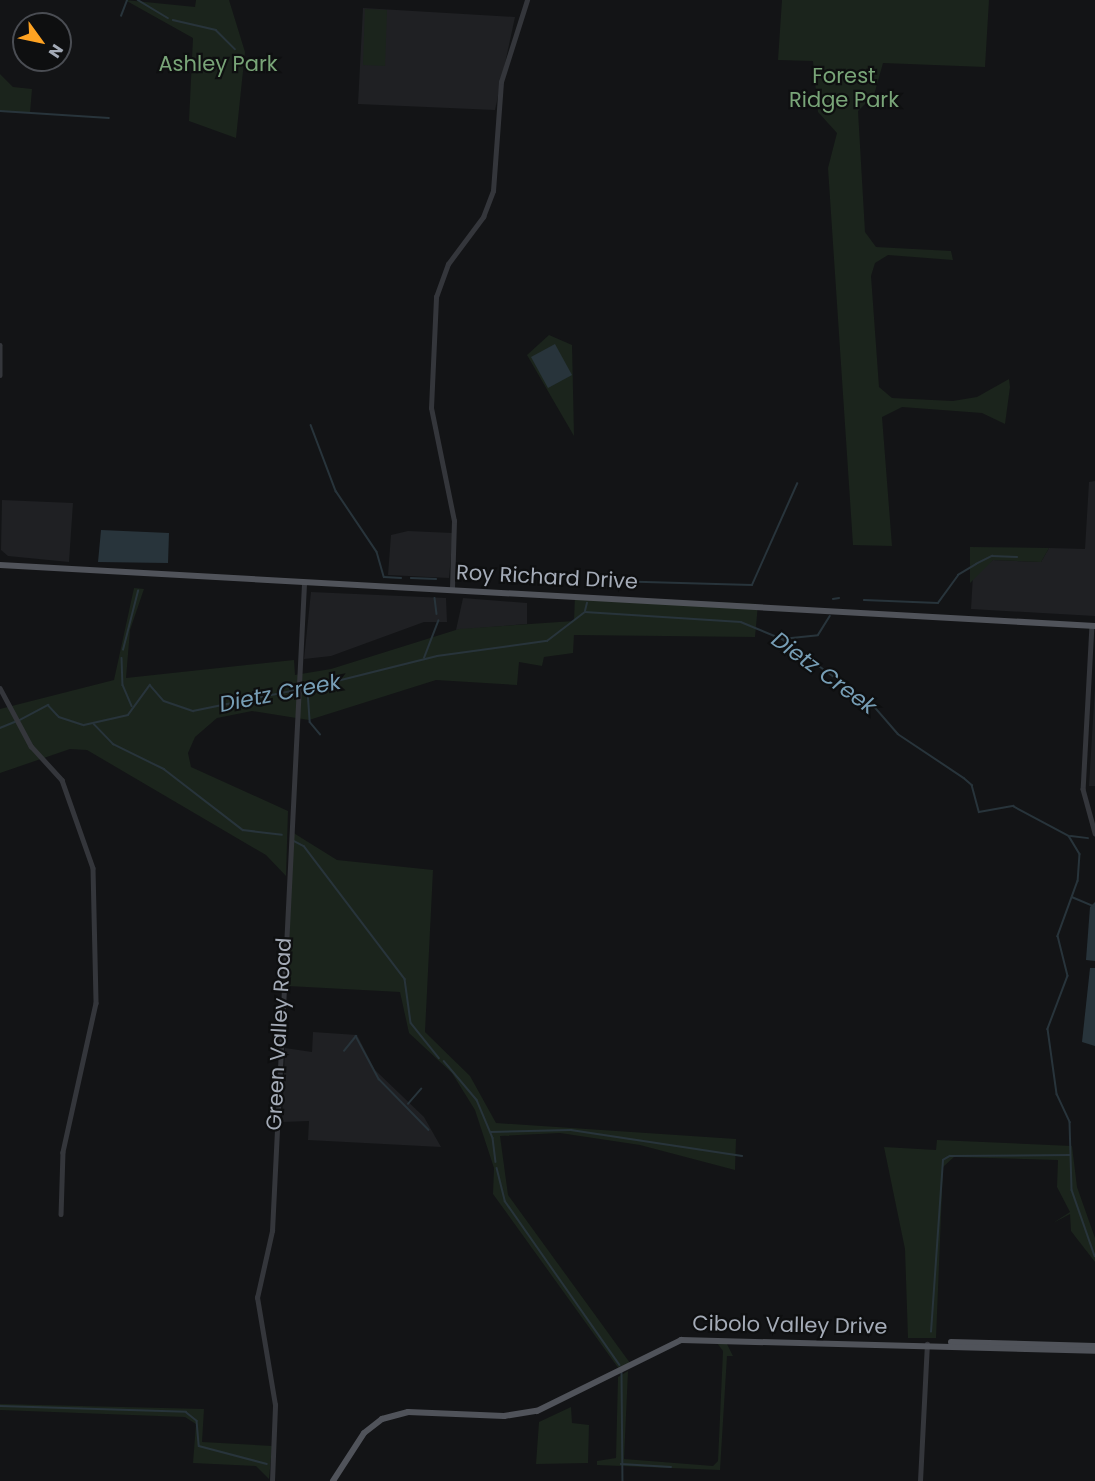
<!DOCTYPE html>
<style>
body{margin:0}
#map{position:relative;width:1095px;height:1481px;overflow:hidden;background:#131416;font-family:Poppins,sans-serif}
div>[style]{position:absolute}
.built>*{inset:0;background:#1f2023}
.green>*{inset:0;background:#1b241c}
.water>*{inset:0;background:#28343b}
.stream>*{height:1.5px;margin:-0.75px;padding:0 0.75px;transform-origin:0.75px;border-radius:0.75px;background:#28343b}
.minor>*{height:4.5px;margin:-2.25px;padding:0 2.25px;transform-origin:2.25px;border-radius:2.25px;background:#34363b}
.major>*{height:6px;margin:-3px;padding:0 3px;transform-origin:3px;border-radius:3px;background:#50535a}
span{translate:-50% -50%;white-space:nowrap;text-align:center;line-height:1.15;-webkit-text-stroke:4.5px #0e0f10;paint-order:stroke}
.park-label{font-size:21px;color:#79a578}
.street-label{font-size:21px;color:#a4abb7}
.water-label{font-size:22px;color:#779eb6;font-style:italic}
.north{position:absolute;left:12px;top:12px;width:60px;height:60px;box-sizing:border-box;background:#0e0f10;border:2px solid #4a4d53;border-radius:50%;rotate:123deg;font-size:16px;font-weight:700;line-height:24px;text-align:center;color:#a4abb7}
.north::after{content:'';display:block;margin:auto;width:21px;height:27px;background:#ffa322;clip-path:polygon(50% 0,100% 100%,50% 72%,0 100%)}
</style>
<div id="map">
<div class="built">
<div style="clip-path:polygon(363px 8px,515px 17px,495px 110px,358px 104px)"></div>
<div style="clip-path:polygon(1095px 481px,1095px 616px,971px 609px,973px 575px,993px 560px,1041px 562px,1049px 548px,1085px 549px,1089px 482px)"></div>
<div style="clip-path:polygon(2px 500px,73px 503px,69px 562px,8px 556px,1px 550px)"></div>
<div style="clip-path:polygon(408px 531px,453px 533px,449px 578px,388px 575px,391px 535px)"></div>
<div style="clip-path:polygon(311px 592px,446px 598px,447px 622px,424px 622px,331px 656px,304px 659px)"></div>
<div style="clip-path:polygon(463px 598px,527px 603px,527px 624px,456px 630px)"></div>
<div style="clip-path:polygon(1095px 687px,1095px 786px,1089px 786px)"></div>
<div style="clip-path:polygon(313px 1032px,357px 1035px,375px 1070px,424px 1117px,441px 1147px,308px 1140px,309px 1121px,282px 1122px,285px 1048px,312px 1052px)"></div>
</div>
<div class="green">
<div style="clip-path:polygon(125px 0,195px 7px,196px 0,229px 0,245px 52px,236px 138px,189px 121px,193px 38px)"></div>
<div style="clip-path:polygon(782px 0,989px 0,985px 67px,883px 63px,874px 95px,858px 111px,865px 232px,876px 247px,951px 251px,953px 260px,888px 255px,875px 263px,871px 276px,879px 387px,892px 398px,953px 401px,977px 397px,1009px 379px,1010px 387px,1005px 424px,982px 413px,902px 407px,882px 417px,892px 546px,853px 545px,828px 168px,837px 133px,818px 112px,813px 61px,778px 60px)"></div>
<div style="clip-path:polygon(365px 9px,387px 10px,385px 66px,363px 65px)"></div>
<div style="clip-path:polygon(0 74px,13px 87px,32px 89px,30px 113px,0 112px)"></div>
<div style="clip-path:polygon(549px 335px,572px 345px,574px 436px,527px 355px)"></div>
<div style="clip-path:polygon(970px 547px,1049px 548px,1041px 562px,993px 560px,970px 583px)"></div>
<div style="clip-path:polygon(134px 588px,144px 589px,130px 630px,126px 678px,294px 660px,295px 675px,331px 669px,459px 629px,574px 621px,575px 595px,758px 604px,755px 637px,574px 635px,573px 653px,544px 657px,542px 666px,519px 662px,517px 685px,436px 680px,309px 720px,252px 711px,217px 718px,195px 737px,188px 753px,191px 767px,288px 811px,286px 876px,266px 855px,87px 750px,70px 749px,0 773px,0 709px,114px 680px)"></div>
<div style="clip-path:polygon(292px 832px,337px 860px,433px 870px,425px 1032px,470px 1076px,496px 1123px,736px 1139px,735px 1170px,640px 1145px,560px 1133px,500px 1136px,508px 1195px,630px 1363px,619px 1369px,493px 1194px,494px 1168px,475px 1110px,452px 1073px,409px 1033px,400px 992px,288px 986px)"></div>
<div style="clip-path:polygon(937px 1140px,1072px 1146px,1077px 1187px,1095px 1238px,1095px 1262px,1071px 1231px,1070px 1214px,1053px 1223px,1070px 1212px,1057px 1187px,1058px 1160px,954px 1157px,943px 1167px,936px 1338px,908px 1338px,905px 1249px,884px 1147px,936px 1150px)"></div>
<div style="clip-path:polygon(717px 1343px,727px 1344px,733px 1356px,727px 1356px,720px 1470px,597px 1465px,597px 1461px,616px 1458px,618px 1377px,628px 1371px,624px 1459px,713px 1466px,718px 1461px,723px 1351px)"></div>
<div style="clip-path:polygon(0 1404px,204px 1409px,202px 1442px,272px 1446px,269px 1479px,256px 1466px,193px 1463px,196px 1424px,185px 1417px,0 1410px)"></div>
<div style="clip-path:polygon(571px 1407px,572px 1423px,589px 1425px,588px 1463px,536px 1464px,539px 1422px)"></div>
</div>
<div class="water">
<div style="clip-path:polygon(555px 344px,572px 375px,548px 388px,531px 357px)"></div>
<div style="clip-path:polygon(101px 530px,169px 533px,168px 563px,98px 562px)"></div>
<div style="clip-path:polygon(1095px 902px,1095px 961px,1086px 960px,1090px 907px)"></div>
<div style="clip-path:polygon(1090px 968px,1095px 968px,1095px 1046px,1082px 1042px)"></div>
</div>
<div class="stream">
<div style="left:138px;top:0;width:35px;rotate:31deg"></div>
<div style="left:121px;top:16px;width:17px;rotate:-69deg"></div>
<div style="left:173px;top:20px;width:44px;rotate:13.1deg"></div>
<div style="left:216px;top:30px;width:27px;rotate:45deg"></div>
<div style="left:0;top:111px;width:109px;rotate:3.7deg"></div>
<div style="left:311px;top:425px;width:71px;rotate:69.3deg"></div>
<div style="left:336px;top:491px;width:73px;rotate:56.1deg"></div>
<div style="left:377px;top:552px;width:26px;rotate:74deg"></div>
<div style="left:384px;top:577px;width:17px;rotate:3deg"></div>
<div style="left:411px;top:578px;width:25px;rotate:2deg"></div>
<div style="left:610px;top:581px;width:142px;rotate:1.6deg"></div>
<div style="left:752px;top:585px;width:111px;rotate:-66deg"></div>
<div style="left:595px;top:586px;width:11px;rotate:-34deg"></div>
<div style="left:435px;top:598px;width:16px;rotate:83deg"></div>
<div style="left:833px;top:599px;width:6px;rotate:-9deg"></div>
<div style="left:864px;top:600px;width:74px;rotate:2.3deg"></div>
<div style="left:938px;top:603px;width:34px;rotate:-54deg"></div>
<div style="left:958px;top:575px;width:21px;rotate:-31deg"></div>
<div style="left:976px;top:564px;width:18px;rotate:-27deg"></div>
<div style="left:992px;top:556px;width:25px;rotate:2deg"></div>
<div style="left:585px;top:611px;width:8px;rotate:-76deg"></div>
<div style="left:782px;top:639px;width:36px;rotate:-6deg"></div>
<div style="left:818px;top:635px;width:22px;rotate:-58deg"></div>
<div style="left:123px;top:650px;width:61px;rotate:-75.7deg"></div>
<div style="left:122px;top:658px;width:27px;rotate:88deg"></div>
<div style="left:123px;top:685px;width:23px;rotate:67deg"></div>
<div style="left:424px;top:658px;width:40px;rotate:-69deg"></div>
<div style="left:301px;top:690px;width:140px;rotate:-14deg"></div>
<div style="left:437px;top:656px;width:111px;rotate:-7.8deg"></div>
<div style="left:547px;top:641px;width:48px;rotate:-37.3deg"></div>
<div style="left:585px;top:612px;width:156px;rotate:3.7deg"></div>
<div style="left:741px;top:622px;width:44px;rotate:22.5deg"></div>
<div style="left:782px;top:639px;width:112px;rotate:36deg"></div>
<div style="left:873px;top:705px;width:38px;rotate:49deg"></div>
<div style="left:898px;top:734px;width:79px;rotate:33.7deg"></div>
<div style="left:964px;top:778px;width:11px;rotate:41deg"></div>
<div style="left:972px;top:785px;width:28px;rotate:75deg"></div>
<div style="left:979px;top:812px;width:35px;rotate:-10deg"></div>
<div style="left:1013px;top:806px;width:64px;rotate:28.2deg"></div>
<div style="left:1069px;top:836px;width:21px;rotate:59deg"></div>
<div style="left:1080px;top:854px;width:27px;rotate:94deg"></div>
<div style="left:1078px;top:881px;width:59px;rotate:110deg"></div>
<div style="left:1058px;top:936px;width:41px;rotate:76deg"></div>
<div style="left:1068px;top:976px;width:57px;rotate:110.7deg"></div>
<div style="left:1048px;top:1029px;width:66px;rotate:82.1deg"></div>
<div style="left:1057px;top:1094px;width:31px;rotate:65deg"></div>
<div style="left:1070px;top:1122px;width:68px;rotate:88.3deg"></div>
<div style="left:1072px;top:1190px;width:70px;rotate:70.8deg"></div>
<div style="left:308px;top:691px;width:31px;rotate:86deg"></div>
<div style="left:310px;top:722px;width:16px;rotate:50deg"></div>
<div style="left:20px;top:720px;width:32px;rotate:-28deg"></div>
<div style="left:48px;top:705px;width:16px;rotate:47deg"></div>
<div style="left:59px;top:717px;width:26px;rotate:18deg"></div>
<div style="left:84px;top:725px;width:45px;rotate:-12.8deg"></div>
<div style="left:128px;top:715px;width:37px;rotate:-54deg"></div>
<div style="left:150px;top:685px;width:21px;rotate:49deg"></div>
<div style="left:164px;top:701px;width:31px;rotate:19deg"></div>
<div style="left:193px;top:711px;width:105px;rotate:-11.5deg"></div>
<div style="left:94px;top:724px;width:28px;rotate:46deg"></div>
<div style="left:113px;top:744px;width:57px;rotate:26.1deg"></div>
<div style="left:164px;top:769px;width:100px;rotate:37.7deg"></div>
<div style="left:243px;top:830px;width:39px;rotate:7deg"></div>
<div style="left:0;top:728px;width:16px;rotate:-22deg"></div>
<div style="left:1071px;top:836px;width:17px;rotate:7deg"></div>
<div style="left:292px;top:840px;width:13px;rotate:27deg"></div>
<div style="left:304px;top:846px;width:167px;rotate:52.8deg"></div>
<div style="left:405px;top:979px;width:44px;rotate:82.2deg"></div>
<div style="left:411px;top:1023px;width:45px;rotate:51.3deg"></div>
<div style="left:1072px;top:897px;width:25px;rotate:23deg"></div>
<div style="left:344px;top:1051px;width:19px;rotate:-51deg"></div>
<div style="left:356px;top:1036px;width:49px;rotate:61.9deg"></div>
<div style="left:379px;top:1079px;width:71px;rotate:45.6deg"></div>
<div style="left:444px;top:1061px;width:51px;rotate:49.8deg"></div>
<div style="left:477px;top:1100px;width:41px;rotate:67.2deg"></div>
<div style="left:493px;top:1138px;width:24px;rotate:83deg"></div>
<div style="left:408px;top:1104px;width:20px;rotate:-49deg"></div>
<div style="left:491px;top:1132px;width:80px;rotate:-1.4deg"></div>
<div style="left:571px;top:1130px;width:173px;rotate:8.6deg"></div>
<div style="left:497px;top:1168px;width:34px;rotate:76deg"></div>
<div style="left:505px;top:1201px;width:200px;rotate:55deg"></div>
<div style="left:931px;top:1332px;width:172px;rotate:-86deg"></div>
<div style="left:943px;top:1160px;width:8px;rotate:-30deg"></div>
<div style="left:950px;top:1156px;width:120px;rotate:-0.5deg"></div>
<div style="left:622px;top:1372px;width:109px;rotate:89.5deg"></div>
<div style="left:0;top:1406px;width:186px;rotate:1.8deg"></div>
<div style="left:186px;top:1412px;width:14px;rotate:39deg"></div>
<div style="left:197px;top:1421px;width:25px;rotate:85deg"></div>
<div style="left:199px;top:1446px;width:70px;rotate:14.8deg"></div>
<div style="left:621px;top:1464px;width:50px;rotate:3.4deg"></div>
</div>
<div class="minor">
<div style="left:0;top:345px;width:30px;rotate:90deg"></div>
<div style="left:452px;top:588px;width:67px;rotate:-88.3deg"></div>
<div style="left:454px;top:521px;width:115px;rotate:-101.5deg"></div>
<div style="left:431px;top:408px;width:111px;rotate:-87.4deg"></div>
<div style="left:436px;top:297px;width:35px;rotate:-70deg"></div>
<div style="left:448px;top:264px;width:59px;rotate:-53.3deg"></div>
<div style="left:483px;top:217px;width:28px;rotate:-69deg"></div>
<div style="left:493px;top:191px;width:109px;rotate:-85.8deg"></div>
<div style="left:501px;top:82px;width:86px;rotate:-72.4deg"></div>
<div style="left:1092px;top:625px;width:164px;rotate:93.1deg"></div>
<div style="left:1083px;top:789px;width:46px;rotate:74.7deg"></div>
<div style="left:0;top:688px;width:66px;rotate:61.9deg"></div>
<div style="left:31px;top:746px;width:46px;rotate:47.6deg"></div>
<div style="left:62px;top:780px;width:93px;rotate:70.6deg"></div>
<div style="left:93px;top:868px;width:135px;rotate:88.7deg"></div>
<div style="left:96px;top:1003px;width:153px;rotate:102.5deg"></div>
<div style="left:63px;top:1152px;width:62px;rotate:91.8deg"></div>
<div style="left:272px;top:1481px;width:76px;rotate:-87.7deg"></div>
<div style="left:275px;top:1405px;width:109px;rotate:-99.5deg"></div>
<div style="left:257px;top:1298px;width:69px;rotate:-77.4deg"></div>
<div style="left:272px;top:1231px;width:649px;rotate:-87.17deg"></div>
<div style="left:920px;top:1481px;width:137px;rotate:-87.1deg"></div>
</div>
<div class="major">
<div style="left:0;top:565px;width:1097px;rotate:3.19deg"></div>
<div style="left:951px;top:1342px;width:144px;rotate:1.6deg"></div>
<div style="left:333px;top:1481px;width:57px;rotate:-57.1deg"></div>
<div style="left:364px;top:1433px;width:23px;rotate:-38deg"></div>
<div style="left:382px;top:1419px;width:27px;rotate:-15deg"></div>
<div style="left:408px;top:1412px;width:96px;rotate:2.4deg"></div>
<div style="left:504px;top:1416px;width:33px;rotate:-9deg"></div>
<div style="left:537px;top:1411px;width:161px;rotate:-26.2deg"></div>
<div style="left:681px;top:1340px;width:414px;rotate:1.5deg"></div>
</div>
<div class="park-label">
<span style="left:218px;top:64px">Ashley Park</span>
<span style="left:844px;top:88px">Forest<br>Ridge Park</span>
</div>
<div class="street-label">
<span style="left:547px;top:577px;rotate:3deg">Roy Richard Drive</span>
<span style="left:279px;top:1034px;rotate:-87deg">Green Valley Road</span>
<span style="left:790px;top:1325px;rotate:1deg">Cibolo Valley Drive</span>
</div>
<div class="water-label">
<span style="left:824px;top:673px;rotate:36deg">Dietz Creek</span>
<span style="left:280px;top:693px;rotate:-11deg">Dietz Creek</span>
</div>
<div class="north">N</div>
</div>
